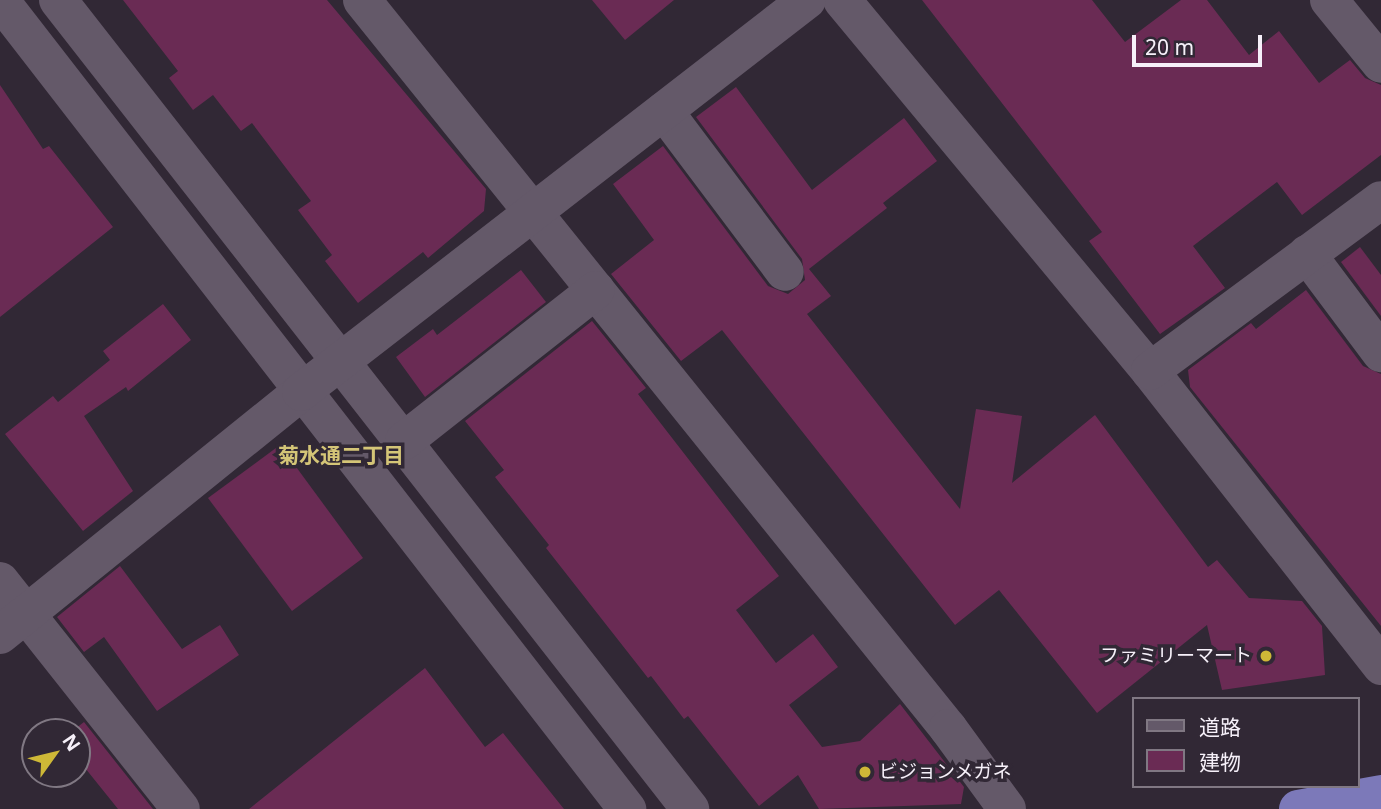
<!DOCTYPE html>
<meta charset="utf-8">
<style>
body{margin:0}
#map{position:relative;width:1381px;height:809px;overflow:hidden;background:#312835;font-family:"Noto Sans","Noto Sans JP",sans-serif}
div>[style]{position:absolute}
.building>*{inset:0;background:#6a2b54}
.minor>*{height:38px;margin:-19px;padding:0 19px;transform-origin:19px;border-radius:19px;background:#645969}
.highway>*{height:38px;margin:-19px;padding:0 19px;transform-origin:19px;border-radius:19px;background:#7c79b9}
.dots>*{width:19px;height:19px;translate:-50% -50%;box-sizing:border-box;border:4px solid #312835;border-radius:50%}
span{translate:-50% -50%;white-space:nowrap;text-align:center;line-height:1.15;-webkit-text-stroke:7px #312835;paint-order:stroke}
.poi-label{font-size:19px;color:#f6f0f9}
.right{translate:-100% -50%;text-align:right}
.left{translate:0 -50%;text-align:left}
.neighbourhood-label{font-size:21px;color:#d4c577;font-weight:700}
.legend{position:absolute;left:1132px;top:697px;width:228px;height:91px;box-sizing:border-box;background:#312835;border:2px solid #807883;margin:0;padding:9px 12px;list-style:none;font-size:21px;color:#f6f0f9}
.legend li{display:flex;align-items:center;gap:14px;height:35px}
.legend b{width:35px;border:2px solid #807883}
.north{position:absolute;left:21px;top:718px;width:70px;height:70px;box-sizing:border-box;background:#312835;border:2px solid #807883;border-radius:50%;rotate:56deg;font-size:19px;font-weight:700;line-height:28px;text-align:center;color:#f6f0f9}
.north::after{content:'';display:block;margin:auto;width:24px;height:32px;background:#ceb837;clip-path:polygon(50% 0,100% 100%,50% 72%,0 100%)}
.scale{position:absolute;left:1132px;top:35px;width:130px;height:32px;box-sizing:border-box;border:4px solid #f6f0f9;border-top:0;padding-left:9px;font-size:21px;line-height:24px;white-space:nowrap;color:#f6f0f9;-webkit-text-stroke:5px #312835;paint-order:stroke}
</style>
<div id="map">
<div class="building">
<div style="clip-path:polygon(123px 0,327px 0,486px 189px,484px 211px,428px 258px,423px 252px,358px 303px,325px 261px,332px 255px,298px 210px,311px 201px,252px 123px,241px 131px,213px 95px,193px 110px,169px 78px,178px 71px)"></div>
<div style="clip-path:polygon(592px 0,674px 0,625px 40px)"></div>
<div style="clip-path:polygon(922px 0,1092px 0,1125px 42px,1181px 0,1207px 0,1249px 55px,1279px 31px,1319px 83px,1350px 60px,1365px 78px,1381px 85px,1381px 155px,1302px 215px,1277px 182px,1193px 246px,1225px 288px,1160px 334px,1089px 241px,1102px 232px)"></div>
<div style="clip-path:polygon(0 85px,43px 149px,49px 146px,113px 227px,0 317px)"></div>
<div style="clip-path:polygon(736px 87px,812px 190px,904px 118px,937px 161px,883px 203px,887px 208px,809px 269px,831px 296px,807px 314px,960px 509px,976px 409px,1022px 416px,1012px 483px,1095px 415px,1208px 567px,1217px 560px,1249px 598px,1302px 601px,1322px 626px,1325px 675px,1222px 690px,1207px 625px,1097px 713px,999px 590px,955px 625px,722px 330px,681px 361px,611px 274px,654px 240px,613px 184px,663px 146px,768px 286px,788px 294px,805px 280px,802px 259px,696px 117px)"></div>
<div style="clip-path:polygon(1360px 247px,1381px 275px,1381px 316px,1341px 262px)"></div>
<div style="clip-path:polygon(521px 270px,546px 302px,425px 397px,396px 357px,433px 329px,437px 335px)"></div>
<div style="clip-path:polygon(1306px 290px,1363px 366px,1381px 374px,1381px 626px,1190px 387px,1188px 370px,1251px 323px,1256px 329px)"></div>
<div style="clip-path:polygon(163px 304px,191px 340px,128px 391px,126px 387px,84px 416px,133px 491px,83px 531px,5px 434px,53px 396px,58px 402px,110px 360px,103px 351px)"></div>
<div style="clip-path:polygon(592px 321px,646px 388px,638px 394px,779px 576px,736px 610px,776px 663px,813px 634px,838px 667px,789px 705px,822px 747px,860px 741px,900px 704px,964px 787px,961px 804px,819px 809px,798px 775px,759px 806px,688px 716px,684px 719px,651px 676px,648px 678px,546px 548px,549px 545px,495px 477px,504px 470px,465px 421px)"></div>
<div style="clip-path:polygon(280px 445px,363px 558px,292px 611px,208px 498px)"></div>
<div style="clip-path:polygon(120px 566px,182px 649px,220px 625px,239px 655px,157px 711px,104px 637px,84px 652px,57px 617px)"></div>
<div style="clip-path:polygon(425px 668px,485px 747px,503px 733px,564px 809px,249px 809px)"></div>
<div style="clip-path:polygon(84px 722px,153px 809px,118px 809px,77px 758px,77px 732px,71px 732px)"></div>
</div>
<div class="minor">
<div style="left:0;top:0;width:1024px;rotate:52.22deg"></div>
<div style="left:58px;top:0;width:1027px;rotate:52deg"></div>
<div style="left:362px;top:0;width:935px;rotate:51.17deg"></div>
<div style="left:948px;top:728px;width:100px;rotate:53.9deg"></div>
<div style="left:842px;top:0;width:482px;rotate:50.3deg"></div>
<div style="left:1150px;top:371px;width:375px;rotate:51.9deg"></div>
<div style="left:1329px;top:0;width:82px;rotate:50.9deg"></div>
<div style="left:664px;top:111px;width:201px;rotate:53.1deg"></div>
<div style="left:1307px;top:254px;width:124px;rotate:53.2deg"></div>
<div style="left:1150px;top:371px;width:287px;rotate:-36.5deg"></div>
<div style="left:404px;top:441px;width:244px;rotate:-38.2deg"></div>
<div style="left:0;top:581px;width:291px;rotate:51.6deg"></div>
<div style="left:0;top:635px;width:387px;rotate:-38.9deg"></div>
<div style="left:301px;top:392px;width:640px;rotate:-37.77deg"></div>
</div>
<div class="highway">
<div style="left:1298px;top:809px;width:84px;rotate:-10.2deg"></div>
</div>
<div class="dots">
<div style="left:1266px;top:656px;background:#ceb837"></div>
<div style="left:865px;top:772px;background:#ceb837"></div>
</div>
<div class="poi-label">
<span class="right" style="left:1252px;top:656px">ファミリーマート</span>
<span class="left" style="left:879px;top:772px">ビジョンメガネ</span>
</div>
<div class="neighbourhood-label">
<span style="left:341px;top:455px">菊水通二丁目</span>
</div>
<ul class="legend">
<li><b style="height:9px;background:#645969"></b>道路</li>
<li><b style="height:19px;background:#6a2b54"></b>建物</li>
</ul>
<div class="north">N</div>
<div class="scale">20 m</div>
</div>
